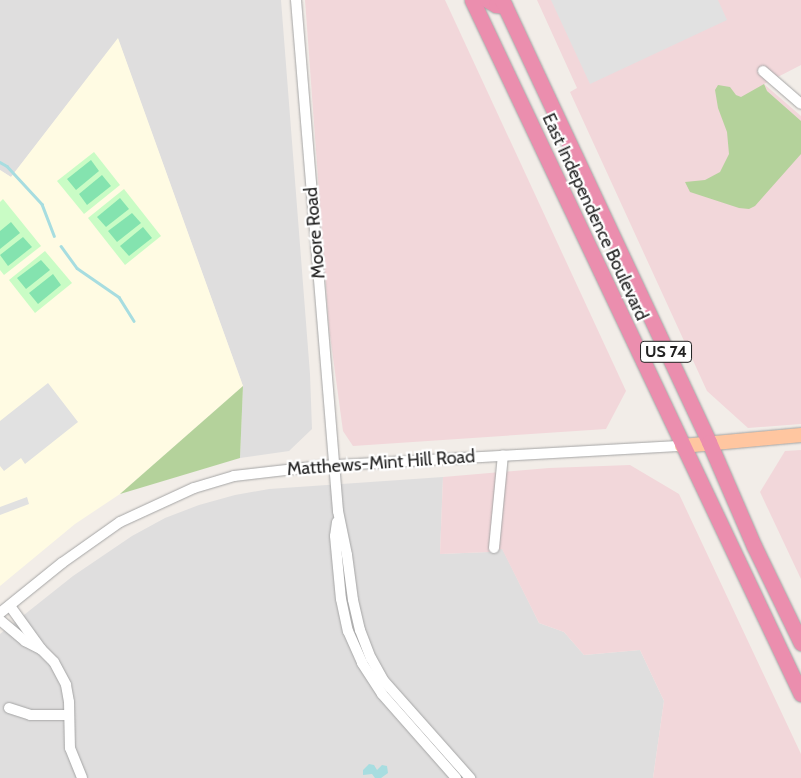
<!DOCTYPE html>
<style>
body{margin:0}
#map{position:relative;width:801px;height:778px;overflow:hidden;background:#f2ede8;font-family:Cabin,sans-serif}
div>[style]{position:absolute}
.residential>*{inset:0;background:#dfdede}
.commercial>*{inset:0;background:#f2d7da}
.education>*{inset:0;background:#fffbe3}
.forest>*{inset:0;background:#b4d29b}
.park>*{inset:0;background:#c9fcc5}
.pitch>*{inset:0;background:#84e3af}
.parking>*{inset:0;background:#e1e1e1}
.water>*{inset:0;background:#a7dde0}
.stream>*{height:2.5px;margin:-1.25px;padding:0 1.25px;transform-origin:1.25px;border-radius:1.25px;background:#a7dde0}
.roads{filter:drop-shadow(0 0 1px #a5a5a5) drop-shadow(0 0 1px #a5a5a5)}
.minor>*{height:10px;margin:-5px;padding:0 5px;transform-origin:5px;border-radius:5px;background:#fff}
.major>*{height:14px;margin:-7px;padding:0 7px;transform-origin:7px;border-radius:7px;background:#ffc6a0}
.highway>*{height:15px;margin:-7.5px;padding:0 7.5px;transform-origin:7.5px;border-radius:7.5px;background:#eb8eae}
span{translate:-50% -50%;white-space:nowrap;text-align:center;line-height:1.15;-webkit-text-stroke:4.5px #fff;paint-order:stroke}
.shield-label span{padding:1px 4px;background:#fff;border:1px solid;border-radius:4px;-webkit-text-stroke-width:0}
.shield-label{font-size:16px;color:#212121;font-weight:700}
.street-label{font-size:18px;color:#212121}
</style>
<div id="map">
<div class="residential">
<div style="clip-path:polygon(0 0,281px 0,310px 374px,312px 429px,289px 451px,240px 458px,243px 386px,118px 39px,11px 177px,0 170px)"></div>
<div style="clip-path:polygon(443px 477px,440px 554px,489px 552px,502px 548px,539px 623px,564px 632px,584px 655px,640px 650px,664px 701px,653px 778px,0 778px,0 634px,73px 576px,132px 536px,165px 518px,199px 505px,235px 495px,269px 489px)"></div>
</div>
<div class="commercial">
<div style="clip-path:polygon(305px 0,445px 0,626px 391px,606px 429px,353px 446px,343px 431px,329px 328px)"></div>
<div style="clip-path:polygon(537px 0,801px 0,801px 65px,764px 84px,801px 116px,801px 424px,748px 428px,707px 391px,570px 92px,577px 88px)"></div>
<div style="clip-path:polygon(801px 450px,801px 579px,760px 492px,785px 451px)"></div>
<div style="clip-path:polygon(630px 465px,679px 494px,801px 754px,801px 778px,653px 778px,664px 701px,640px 650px,584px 655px,564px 632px,539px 623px,502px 549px,489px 552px,440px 554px,443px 477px,549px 468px)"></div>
</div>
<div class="education">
<div style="clip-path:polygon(118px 38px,243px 386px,120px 494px,75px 524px,0 586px,0 170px,11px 177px)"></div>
</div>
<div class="forest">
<div style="clip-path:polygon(764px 84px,767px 91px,801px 121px,801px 154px,755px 206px,749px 209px,739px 208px,690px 192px,685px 182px,705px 180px,720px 172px,729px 154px,727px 132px,718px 108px,715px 90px,718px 85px,730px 87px,736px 95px,741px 97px)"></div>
<div style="clip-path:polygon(243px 386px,240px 458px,120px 494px)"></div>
</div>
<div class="park">
<div style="clip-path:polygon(94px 152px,120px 185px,84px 214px,57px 181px)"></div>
<div style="clip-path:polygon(124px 189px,161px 236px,125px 265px,88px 218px)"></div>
<div style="clip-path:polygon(3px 199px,41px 246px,4px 275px,0 270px,0 202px)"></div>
<div style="clip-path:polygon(45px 251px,72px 283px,35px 313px,9px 280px)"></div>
</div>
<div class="pitch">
<div style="clip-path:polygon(91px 160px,99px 171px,76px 190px,67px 179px)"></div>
<div style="clip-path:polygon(102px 175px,111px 186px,87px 205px,79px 194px)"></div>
<div style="clip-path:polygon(120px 198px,129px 209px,106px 227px,97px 217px)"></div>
<div style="clip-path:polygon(132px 213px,141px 223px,117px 242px,108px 231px)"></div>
<div style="clip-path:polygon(11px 222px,20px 233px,0 249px,0 231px)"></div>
<div style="clip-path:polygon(143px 227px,152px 238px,129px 256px,120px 246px)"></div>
<div style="clip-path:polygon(23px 237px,32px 247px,8px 266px,0 255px)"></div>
<div style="clip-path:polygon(41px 260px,50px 270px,26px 289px,17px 278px)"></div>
<div style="clip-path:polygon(53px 274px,61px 285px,38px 304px,29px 293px)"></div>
</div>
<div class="parking">
<div style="clip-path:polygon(551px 0,718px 0,727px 20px,590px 84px)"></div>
<div style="clip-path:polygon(48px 383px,78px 422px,25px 464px,21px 458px,4px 471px,0 466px,0 421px)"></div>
<div style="clip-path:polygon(27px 497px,29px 504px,0 515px,0 507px)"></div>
</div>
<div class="water">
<div style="clip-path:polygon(369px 764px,374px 765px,377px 770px,382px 765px,387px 766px,388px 773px,381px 778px,375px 778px,372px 774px,363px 775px,363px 770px)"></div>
</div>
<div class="stream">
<div style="left:0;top:162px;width:8px;rotate:30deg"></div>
<div style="left:7px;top:166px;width:52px;rotate:47.4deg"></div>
<div style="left:42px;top:204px;width:34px;rotate:69deg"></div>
<div style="left:61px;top:246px;width:27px;rotate:54deg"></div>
<div style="left:77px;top:268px;width:51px;rotate:34.6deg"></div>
<div style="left:119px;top:297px;width:28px;rotate:58deg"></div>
</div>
<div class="roads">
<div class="minor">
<div style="left:296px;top:0;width:513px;rotate:85.3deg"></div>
<div style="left:338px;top:511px;width:45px;rotate:78.4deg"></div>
<div style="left:347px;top:555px;width:45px;rotate:82.4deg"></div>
<div style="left:353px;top:600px;width:31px;rotate:77deg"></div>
<div style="left:360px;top:630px;width:30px;rotate:69deg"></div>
<div style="left:371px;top:658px;width:26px;rotate:61deg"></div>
<div style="left:384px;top:681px;width:130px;rotate:48.4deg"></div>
<div style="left:763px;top:71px;width:50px;rotate:41deg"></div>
<div style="left:337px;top:522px;width:14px;rotate:98deg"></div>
<div style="left:335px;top:536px;width:63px;rotate:84.6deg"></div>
<div style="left:341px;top:599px;width:33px;rotate:78deg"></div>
<div style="left:348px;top:631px;width:35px;rotate:66deg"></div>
<div style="left:362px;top:663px;width:37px;rotate:57deg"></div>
<div style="left:382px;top:694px;width:112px;rotate:48.6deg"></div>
<div style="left:494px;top:548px;width:93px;rotate:-84.5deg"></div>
<div style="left:0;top:613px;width:80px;rotate:-38.9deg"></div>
<div style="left:62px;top:563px;width:71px;rotate:-35.3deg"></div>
<div style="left:120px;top:522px;width:81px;rotate:-24.7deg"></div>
<div style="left:194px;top:488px;width:42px;rotate:-16.7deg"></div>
<div style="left:234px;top:476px;width:88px;rotate:-6.6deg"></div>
<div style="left:321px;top:466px;width:362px;rotate:-3.2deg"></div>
<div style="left:0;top:620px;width:33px;rotate:40deg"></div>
<div style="left:25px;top:641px;width:18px;rotate:27deg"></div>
<div style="left:41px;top:649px;width:53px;rotate:-125.8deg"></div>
<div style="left:41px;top:649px;width:18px;rotate:45deg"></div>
<div style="left:54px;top:662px;width:26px;rotate:62deg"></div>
<div style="left:66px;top:685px;width:17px;rotate:80deg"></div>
<div style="left:69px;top:702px;width:46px;rotate:88.8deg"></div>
<div style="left:70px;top:748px;width:32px;rotate:68deg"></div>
<div style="left:9px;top:708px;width:22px;rotate:18deg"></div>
<div style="left:30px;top:715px;width:38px"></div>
</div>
<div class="major">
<div style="left:682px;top:446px;width:120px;rotate:-5.3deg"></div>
</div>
<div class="highway">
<div style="left:472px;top:0;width:768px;rotate:64.64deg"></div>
<div style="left:487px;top:0;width:10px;rotate:29deg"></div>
<div style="left:496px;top:5px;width:9px;rotate:6deg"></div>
<div style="left:502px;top:0;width:488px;rotate:64.9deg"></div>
<div style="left:709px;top:442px;width:113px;rotate:66.6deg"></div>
<div style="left:754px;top:546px;width:108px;rotate:64.1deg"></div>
</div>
</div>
<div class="shield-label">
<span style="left:666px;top:352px">US 74</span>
</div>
<div class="street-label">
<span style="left:595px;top:217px;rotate:65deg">East Independence Boulevard</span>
<span style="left:315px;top:233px;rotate:-95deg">Moore Road</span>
<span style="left:381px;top:463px;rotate:-4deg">Matthews-Mint Hill Road</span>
</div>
</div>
